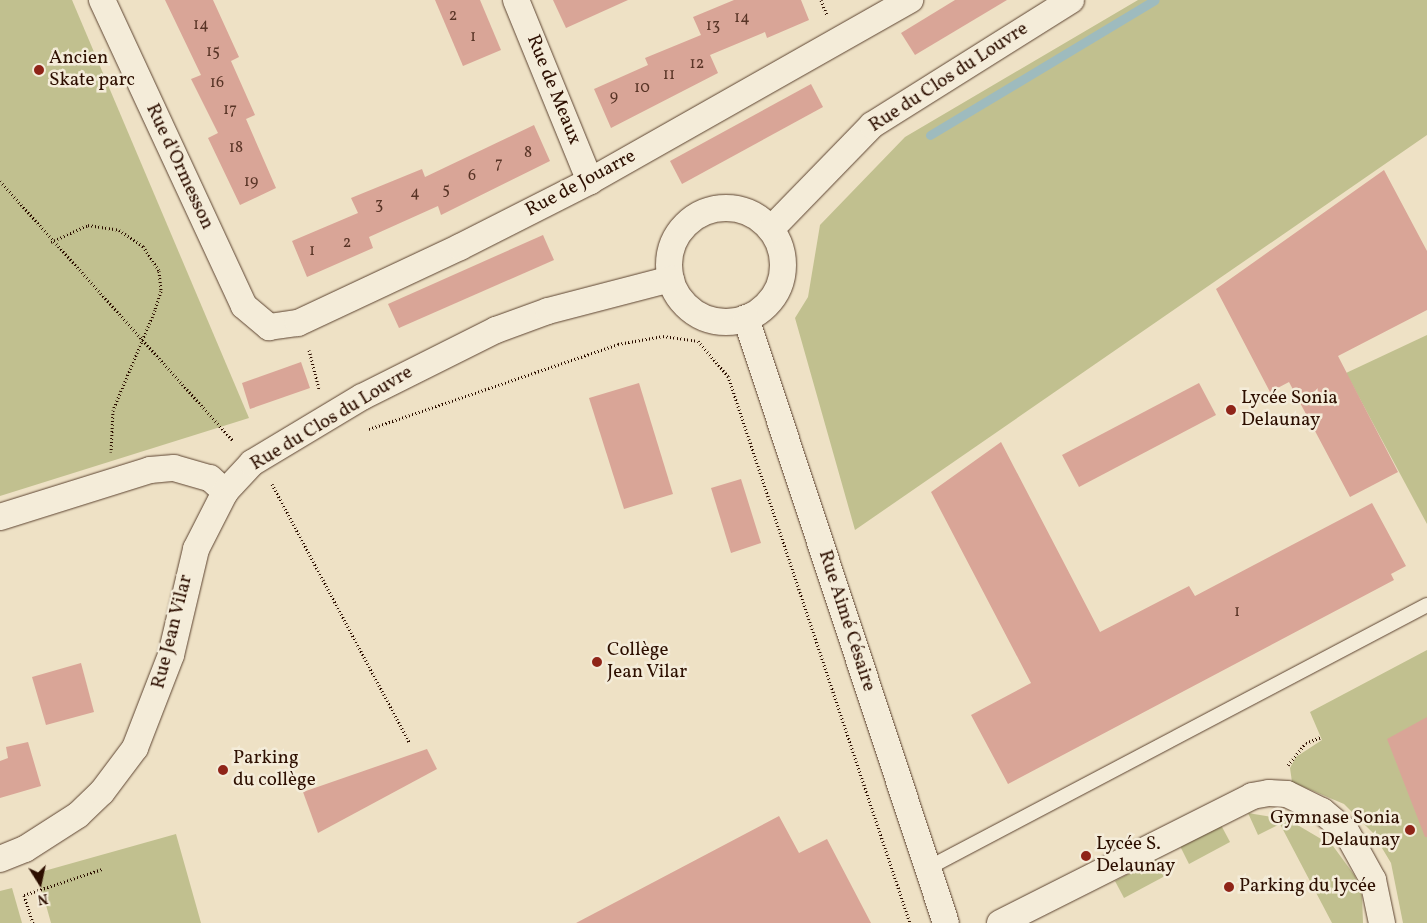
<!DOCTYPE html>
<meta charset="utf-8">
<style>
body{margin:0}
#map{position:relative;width:1427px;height:923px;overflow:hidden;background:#eee1c5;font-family:Vollkorn,serif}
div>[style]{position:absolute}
.green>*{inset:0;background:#c1c08f}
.stream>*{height:9px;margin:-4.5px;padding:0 4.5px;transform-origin:4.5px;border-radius:4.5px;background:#9ebbbe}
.building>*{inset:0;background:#d9a597}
.path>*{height:3px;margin-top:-1.5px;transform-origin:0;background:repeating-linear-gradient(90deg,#2d0f00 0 1px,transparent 0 3.5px)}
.roads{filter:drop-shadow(0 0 1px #5d4431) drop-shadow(0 0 1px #5d4431)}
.lane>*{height:14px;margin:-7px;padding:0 7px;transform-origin:7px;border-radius:7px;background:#f4ecd9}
.street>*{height:26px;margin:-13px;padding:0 13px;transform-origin:13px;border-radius:13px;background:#f4ecd9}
.street>.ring{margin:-13px;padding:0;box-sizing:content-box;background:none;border:26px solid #f4ecd9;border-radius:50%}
.dots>*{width:14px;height:14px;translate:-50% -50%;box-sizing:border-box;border:2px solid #f4ecd9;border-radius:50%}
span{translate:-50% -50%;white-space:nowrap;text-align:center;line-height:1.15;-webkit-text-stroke:5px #f4ecd9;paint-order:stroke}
.number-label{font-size:16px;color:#583426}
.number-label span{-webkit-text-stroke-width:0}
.poi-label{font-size:19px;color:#2d0f00}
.left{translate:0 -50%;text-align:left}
.right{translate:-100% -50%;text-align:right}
.street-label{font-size:19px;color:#2d0f00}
.north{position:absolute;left:15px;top:858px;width:50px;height:50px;-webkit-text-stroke:4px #f4ecd9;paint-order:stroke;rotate:170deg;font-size:14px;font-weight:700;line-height:20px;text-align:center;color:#2d0f00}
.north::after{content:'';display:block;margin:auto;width:18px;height:22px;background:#2d0f00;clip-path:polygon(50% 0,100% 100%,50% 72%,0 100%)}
</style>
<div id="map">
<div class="green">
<div style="clip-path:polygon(0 0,72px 0,249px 418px,0 496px)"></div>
<div style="clip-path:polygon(1138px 0,1427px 0,1427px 135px,855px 530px,795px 318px,808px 297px,820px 225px,905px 137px)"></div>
<div style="clip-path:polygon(1427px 335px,1427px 524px,1346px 373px)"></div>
<div style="clip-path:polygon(1427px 650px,1427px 923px,1403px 923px,1391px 863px,1373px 833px,1344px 804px,1292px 782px,1290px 768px,1296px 757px,1322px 740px,1310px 712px)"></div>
<div style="clip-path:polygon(1248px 813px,1289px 820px,1333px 846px,1355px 876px,1362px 895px,1363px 923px,1332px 923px,1280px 824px,1258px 835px)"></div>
<div style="clip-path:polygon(1221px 825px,1230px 842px,1189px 864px,1180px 846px)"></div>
<div style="clip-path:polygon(176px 834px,201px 923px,51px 923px,37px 873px)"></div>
<div style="clip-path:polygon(1156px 859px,1165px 876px,1124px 898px,1115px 881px)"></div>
<div style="clip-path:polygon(12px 888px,22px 923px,0 923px,0 891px)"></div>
</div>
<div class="stream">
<div style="left:930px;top:135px;width:262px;rotate:-31deg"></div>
</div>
<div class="building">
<div style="clip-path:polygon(165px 0,213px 0,239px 57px,231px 61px,255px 115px,246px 119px,276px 188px,240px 205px,208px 138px,218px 133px,191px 79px,201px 75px)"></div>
<div style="clip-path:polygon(435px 0,480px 0,501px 50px,463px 66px)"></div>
<div style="clip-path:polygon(553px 0,628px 0,566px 28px)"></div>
<div style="clip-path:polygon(734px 0,801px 0,809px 20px,767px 38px,765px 32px,710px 55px,718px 73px,611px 128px,594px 89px,648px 65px,645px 58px,701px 35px,693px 17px)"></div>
<div style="clip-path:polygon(955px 0,1007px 0,915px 55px,901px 33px)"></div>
<div style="clip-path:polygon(811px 84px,823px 107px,682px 184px,670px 161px)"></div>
<div style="clip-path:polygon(534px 125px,550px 161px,441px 215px,438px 206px,369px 237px,373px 248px,307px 277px,292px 241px,358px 213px,351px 198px,422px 169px,425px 177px)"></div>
<div style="clip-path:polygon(1384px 170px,1427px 251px,1427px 310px,1338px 356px,1398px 472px,1350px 497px,1289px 382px,1270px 392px,1216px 289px)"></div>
<div style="clip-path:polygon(543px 235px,554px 260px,399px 328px,388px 304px)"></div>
<div style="clip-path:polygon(301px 362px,310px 388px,250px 409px,242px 383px)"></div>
<div style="clip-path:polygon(639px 383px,673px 494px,624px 509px,589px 398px)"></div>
<div style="clip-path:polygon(1199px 383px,1216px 415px,1079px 487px,1062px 455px)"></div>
<div style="clip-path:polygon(1001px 442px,1100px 632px,1189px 586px,1195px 596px,1372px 503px,1406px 566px,1391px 574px,1394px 580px,1008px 784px,971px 715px,1031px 683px,931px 492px)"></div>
<div style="clip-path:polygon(741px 479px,761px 543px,731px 553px,711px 488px)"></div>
<div style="clip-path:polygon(81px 663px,94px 712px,46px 725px,32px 677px)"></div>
<div style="clip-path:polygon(1427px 717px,1427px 837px,1425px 837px,1387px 739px)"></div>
<div style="clip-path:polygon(28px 742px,41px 786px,0 798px,0 761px,8px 758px,6px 747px)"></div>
<div style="clip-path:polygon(427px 749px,437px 769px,318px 833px,303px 792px)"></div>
<div style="clip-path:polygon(779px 816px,799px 853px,827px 839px,871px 923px,576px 923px)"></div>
</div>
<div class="path">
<div style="left:821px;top:0;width:16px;rotate:68deg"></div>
<div style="left:0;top:181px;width:349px;rotate:48.1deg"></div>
<div style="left:51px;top:242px;width:41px;rotate:-24.7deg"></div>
<div style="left:88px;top:225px;width:31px;rotate:9deg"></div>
<div style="left:119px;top:230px;width:29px;rotate:34deg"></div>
<div style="left:143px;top:246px;width:30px;rotate:57deg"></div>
<div style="left:159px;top:271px;width:20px;rotate:84deg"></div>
<div style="left:161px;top:291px;width:20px;rotate:108deg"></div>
<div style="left:155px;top:310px;width:108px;rotate:112.8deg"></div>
<div style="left:113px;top:410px;width:42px;rotate:92.7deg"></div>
<div style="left:309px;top:350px;width:40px;rotate:75.6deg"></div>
<div style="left:369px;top:429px;width:263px;rotate:-18.8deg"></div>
<div style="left:618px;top:344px;width:46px;rotate:-10.1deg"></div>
<div style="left:663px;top:336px;width:35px;rotate:8deg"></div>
<div style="left:698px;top:341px;width:46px;rotate:49.4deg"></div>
<div style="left:728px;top:376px;width:576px;rotate:71.6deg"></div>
<div style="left:272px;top:484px;width:293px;rotate:62deg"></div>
<div style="left:1288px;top:765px;width:28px;rotate:-51deg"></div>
<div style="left:1306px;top:743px;width:16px;rotate:-22deg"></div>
<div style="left:33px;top:923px;width:29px;rotate:-108deg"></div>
<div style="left:24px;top:895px;width:82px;rotate:-18.4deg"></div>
</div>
<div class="roads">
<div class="lane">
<div style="left:928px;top:868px;width:564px;rotate:-27.79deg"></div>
</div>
<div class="street">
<div style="left:102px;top:0;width:337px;rotate:65.1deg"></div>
<div style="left:244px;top:306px;width:33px;rotate:40deg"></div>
<div style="left:269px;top:327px;width:29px;rotate:-8deg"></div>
<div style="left:298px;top:323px;width:179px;rotate:-25.1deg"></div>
<div style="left:460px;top:247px;width:146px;rotate:-26.9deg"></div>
<div style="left:590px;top:181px;width:368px;rotate:-29.5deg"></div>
<div style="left:516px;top:0;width:196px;rotate:67.8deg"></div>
<div class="ring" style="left:669px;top:208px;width:88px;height:88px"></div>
<div style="left:771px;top:229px;width:145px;rotate:-45.8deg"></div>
<div style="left:872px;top:125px;width:235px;rotate:-32.1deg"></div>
<div style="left:746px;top:318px;width:637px;rotate:71.71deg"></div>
<div style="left:0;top:517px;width:157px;rotate:-17.4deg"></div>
<div style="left:150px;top:470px;width:24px;rotate:-5deg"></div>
<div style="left:174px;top:468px;width:37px;rotate:16deg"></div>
<div style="left:210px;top:478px;width:21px;rotate:43deg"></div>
<div style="left:0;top:859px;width:27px;rotate:-22deg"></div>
<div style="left:25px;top:849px;width:63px;rotate:-32.7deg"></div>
<div style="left:78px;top:815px;width:33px;rotate:-44deg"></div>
<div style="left:102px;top:792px;width:55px;rotate:-53.1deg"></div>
<div style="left:135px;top:748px;width:100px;rotate:-68.8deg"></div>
<div style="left:171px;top:655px;width:109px;rotate:-76.7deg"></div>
<div style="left:196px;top:549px;width:64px;rotate:-63deg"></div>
<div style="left:225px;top:492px;width:40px;rotate:-47deg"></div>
<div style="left:252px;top:463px;width:128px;rotate:-31deg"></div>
<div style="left:362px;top:397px;width:150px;rotate:-26.6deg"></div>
<div style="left:496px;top:330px;width:55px;rotate:-20.1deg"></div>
<div style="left:548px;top:311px;width:127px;rotate:-14.6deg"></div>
<div style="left:1000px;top:923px;width:282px;rotate:-26.7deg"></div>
<div style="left:1252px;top:796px;width:17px;rotate:-10deg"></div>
<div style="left:1269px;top:793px;width:18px;rotate:3deg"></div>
<div style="left:1287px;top:794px;width:39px;rotate:26deg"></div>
<div style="left:1322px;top:811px;width:31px;rotate:40deg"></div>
<div style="left:1346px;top:831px;width:56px;rotate:61.1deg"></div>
<div style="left:1373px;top:880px;width:44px;rotate:78.2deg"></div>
</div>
</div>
<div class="dots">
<div style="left:39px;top:70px;background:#8f2418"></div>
<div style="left:1231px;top:410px;background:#8f2418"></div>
<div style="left:597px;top:662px;background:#8f2418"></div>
<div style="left:223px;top:770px;background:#8f2418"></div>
<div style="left:1410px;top:830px;background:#8f2418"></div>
<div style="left:1086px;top:856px;background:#8f2418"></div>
<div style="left:1229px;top:887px;background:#8f2418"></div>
</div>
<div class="number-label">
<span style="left:453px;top:16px">2</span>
<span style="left:742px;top:18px">14</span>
<span style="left:201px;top:25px">14</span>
<span style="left:713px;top:26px">13</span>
<span style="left:473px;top:37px">1</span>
<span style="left:213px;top:52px">15</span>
<span style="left:697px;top:64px">12</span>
<span style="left:669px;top:75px">11</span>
<span style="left:217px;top:83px">16</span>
<span style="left:642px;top:88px">10</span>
<span style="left:614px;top:97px">9</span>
<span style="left:230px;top:110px">17</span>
<span style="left:236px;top:148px">18</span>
<span style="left:528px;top:153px">8</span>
<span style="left:499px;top:164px">7</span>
<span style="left:472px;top:176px">6</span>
<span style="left:251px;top:182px">19</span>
<span style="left:446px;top:190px">5</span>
<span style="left:415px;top:193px">4</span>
<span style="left:379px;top:205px">3</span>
<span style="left:347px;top:243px">2</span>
<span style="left:312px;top:251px">1</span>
<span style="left:1237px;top:612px">1</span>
</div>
<div class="poi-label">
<span class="left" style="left:49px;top:70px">Ancien<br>Skate parc</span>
<span class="left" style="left:1241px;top:410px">Lycée Sonia<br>Delaunay</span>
<span class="left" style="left:607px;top:662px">Collège<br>Jean Vilar</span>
<span class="left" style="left:233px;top:770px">Parking<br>du collège</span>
<span class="right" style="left:1400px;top:830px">Gymnase Sonia<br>Delaunay</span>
<span class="left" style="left:1096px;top:856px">Lycée S.<br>Delaunay</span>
<span class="left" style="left:1239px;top:887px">Parking du lycée</span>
</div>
<div class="street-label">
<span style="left:949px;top:78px;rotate:-33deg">Rue du Clos du Louvre</span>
<span style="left:553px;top:90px;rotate:68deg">Rue de Meaux</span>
<span style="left:179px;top:167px;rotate:65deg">Rue d'Ormesson</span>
<span style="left:581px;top:184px;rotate:-28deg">Rue de Jouarre</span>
<span style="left:332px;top:419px;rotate:-31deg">Rue du Clos du Louvre</span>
<span style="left:846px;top:621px;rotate:72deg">Rue Aimé Césaire</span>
<span style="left:173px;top:632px;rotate:-76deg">Rue Jean Vilar</span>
</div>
<div class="north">N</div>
</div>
